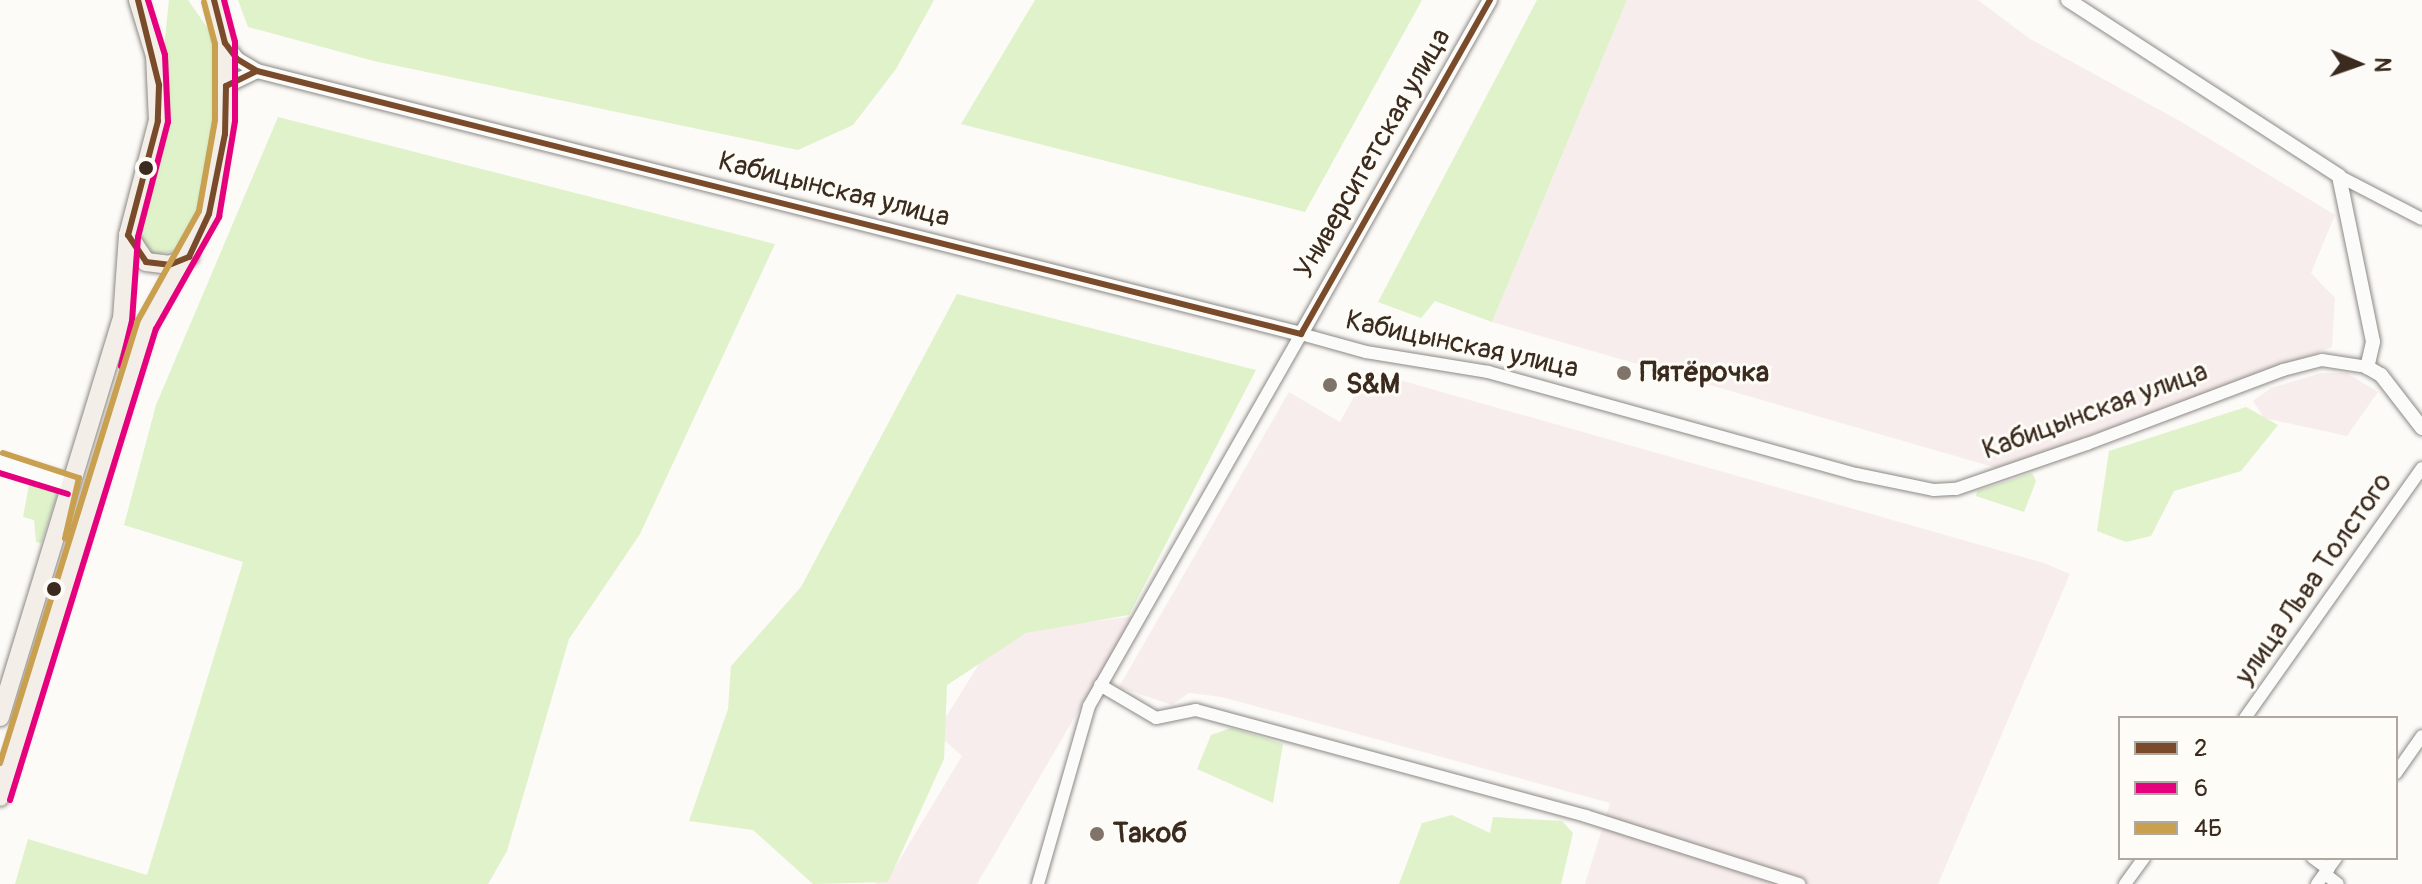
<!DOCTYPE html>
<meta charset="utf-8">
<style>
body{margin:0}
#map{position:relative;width:2422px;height:884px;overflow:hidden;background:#fcfbf8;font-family:Pangolin,sans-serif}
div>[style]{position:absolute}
.built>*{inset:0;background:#f7edec}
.green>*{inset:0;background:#dff2ca}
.roads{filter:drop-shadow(0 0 2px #8d8985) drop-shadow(0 0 2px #8d8985)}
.minor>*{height:12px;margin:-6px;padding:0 6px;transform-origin:6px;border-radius:6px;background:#fbfbf9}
.tertiary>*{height:14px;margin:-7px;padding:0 7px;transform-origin:7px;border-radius:7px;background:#fbfbf9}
.secondary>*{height:16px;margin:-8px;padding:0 8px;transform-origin:8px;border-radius:8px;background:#fbfbf9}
.primary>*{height:18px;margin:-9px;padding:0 9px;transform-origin:9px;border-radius:9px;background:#f3eee7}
.bus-1>*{height:6px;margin:-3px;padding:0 3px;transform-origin:3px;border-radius:3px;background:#7a4b2a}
.bus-2>*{height:6px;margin:-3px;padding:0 3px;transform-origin:3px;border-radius:3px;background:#e5007d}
.bus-3>*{height:6px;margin:-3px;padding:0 3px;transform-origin:3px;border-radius:3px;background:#c9a050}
.dots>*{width:22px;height:22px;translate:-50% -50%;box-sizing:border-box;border:4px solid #fdfcf7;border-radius:50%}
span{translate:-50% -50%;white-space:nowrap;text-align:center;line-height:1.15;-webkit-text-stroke:6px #fdfcf7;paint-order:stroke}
.street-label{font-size:28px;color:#3b2a1e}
.poi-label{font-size:28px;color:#3b2a1e;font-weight:700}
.left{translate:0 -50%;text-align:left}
.legend{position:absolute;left:2118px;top:716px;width:280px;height:144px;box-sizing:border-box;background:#fdfcf7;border:2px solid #afa8a0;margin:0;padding:10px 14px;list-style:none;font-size:24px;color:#3b2a1e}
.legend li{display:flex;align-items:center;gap:16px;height:40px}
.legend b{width:40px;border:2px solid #afa8a0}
.north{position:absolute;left:2318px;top:24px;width:80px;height:80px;-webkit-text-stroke:6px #fdfcf7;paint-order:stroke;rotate:92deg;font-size:22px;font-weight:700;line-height:32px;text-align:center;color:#3b2a1e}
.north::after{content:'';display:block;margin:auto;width:28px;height:36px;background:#3b2a1e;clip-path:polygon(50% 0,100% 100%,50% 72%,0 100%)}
</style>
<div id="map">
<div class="built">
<div style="clip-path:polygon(1627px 0,1978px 0,2030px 39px,2180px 121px,2335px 215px,2311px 273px,2335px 298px,2332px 347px,2000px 469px,1492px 322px)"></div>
<div style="clip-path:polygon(1368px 371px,2044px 563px,2070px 574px,1938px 884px,1585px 884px,1610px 803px,1222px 697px,1189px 693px,1172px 705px,1119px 687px,1289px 392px,1340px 422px)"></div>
<div style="clip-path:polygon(2321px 373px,2347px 373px,2378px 392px,2347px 436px,2264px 418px,2253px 401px,2271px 388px)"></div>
<div style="clip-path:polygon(1134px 616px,977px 884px,875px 884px,894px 869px,962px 756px,936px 733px,984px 656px,1034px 629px)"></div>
</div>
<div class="green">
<div style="clip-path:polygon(169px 0,188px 0,213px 36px,217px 113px,194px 222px,179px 250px,154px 255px,137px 239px,166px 126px,164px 47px)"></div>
<div style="clip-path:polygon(238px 0,934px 0,896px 69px,853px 125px,798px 150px,374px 61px,248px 27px)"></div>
<div style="clip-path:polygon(1035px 0,1422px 0,1305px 212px,961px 124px)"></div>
<div style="clip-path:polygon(1537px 0,1627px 0,1492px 322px,1435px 301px,1421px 318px,1378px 302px)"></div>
<div style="clip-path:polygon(278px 117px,775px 244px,640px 534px,569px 639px,507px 851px,488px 884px,15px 884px,28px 839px,147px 875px,243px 562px,124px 525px,156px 405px)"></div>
<div style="clip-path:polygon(957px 294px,1256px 370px,1129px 615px,1026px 633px,947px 685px,944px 759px,888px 882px,813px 884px,753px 830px,689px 821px,728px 709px,731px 666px,801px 587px)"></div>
<div style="clip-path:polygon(2246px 407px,2278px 425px,2241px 471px,2174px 491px,2151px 536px,2126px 542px,2097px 531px,2109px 451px)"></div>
<div style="clip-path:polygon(2032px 473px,2036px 481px,2024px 512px,1976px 496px,1977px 491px)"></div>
<div style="clip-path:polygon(37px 481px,58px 493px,41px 543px,36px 542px,34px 520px,23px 517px,29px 485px)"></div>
<div style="clip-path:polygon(1231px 728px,1283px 744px,1273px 803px,1197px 769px,1211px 735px)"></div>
<div style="clip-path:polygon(1452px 815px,1490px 833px,1493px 817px,1562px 821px,1573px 833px,1561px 884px,1399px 884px,1422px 823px)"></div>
</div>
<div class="roads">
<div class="minor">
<div style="left:2339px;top:176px;width:93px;rotate:27.4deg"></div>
<div style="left:1100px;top:685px;width:65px;rotate:30.5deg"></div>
<div style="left:1156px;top:718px;width:41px;rotate:-11.3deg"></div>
<div style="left:1196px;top:710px;width:404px;rotate:15.2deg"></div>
<div style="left:1586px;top:816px;width:224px;rotate:17.7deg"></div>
<div style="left:2245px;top:718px;width:306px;rotate:-54.7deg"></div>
<div style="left:2396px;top:773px;width:45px;rotate:-54.9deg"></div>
<div style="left:2313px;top:858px;width:19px;rotate:36deg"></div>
<div style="left:2325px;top:874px;width:16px;rotate:38deg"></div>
<div style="left:1038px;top:884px;width:185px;rotate:-74deg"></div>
<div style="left:1089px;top:706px;width:428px;rotate:-60.3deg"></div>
<div style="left:1301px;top:334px;width:67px;rotate:15.5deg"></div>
<div style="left:1366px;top:352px;width:124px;rotate:9.3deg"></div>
<div style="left:1488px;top:372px;width:382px;rotate:15.5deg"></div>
<div style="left:1856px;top:474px;width:80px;rotate:11.6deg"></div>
<div style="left:1934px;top:490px;width:22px;rotate:-3deg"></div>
<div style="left:1956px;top:489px;width:139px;rotate:-19deg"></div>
<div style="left:2087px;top:444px;width:210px;rotate:-20.7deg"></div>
<div style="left:2283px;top:370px;width:40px;rotate:-14.4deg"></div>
<div style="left:2322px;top:360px;width:46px;rotate:8.8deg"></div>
<div style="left:2125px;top:884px;width:32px;rotate:-54deg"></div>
<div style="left:2317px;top:884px;width:32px;rotate:-54deg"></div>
</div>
<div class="tertiary">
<div style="left:2068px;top:0;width:323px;rotate:33deg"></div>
<div style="left:2339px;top:176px;width:169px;rotate:78.4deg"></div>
<div style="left:2373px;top:342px;width:26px;rotate:103deg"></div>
<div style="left:2367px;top:367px;width:16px;rotate:30deg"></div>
<div style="left:2381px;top:375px;width:67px;rotate:52.3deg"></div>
<div style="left:225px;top:43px;width:20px;rotate:53deg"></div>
<div style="left:237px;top:59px;width:23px;rotate:31deg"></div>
<div style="left:257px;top:71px;width:1077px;rotate:14.14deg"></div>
<div style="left:1301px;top:334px;width:384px;rotate:-60.5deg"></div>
<div style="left:226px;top:86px;width:34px;rotate:-26deg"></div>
</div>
<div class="secondary">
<div style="left:0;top:463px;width:74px;rotate:16.5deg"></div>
</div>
<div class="primary">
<div style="left:128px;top:235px;width:32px;rotate:56deg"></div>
<div style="left:146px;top:262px;width:23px;rotate:7deg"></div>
<div style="left:169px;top:265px;width:22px;rotate:-22deg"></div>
<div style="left:0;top:717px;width:416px;rotate:-73deg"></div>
<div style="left:122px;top:319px;width:84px;rotate:-85.9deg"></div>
<div style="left:128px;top:235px;width:118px;rotate:-75.3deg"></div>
<div style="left:158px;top:121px;width:65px;rotate:-92.6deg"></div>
<div style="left:155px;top:56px;width:59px;rotate:-106.9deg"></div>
<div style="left:0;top:797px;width:494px;rotate:-72.7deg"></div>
<div style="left:147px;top:325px;width:127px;rotate:-60.8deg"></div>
<div style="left:209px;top:214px;width:94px;rotate:-80.2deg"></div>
<div style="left:225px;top:121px;width:78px;rotate:-90deg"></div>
<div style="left:225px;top:43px;width:44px;rotate:-104.3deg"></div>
</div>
</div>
<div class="bus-1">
<div style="left:138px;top:0;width:88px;rotate:76.1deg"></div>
<div style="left:159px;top:85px;width:36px;rotate:92deg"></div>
<div style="left:158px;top:121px;width:118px;rotate:104.7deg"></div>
<div style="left:128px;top:235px;width:32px;rotate:56deg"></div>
<div style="left:146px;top:262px;width:23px;rotate:7deg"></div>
<div style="left:169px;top:265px;width:22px;rotate:-22deg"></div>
<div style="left:189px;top:257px;width:47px;rotate:-65.1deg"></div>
<div style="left:209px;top:214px;width:82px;rotate:-78.7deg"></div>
<div style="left:225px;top:134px;width:48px;rotate:-88.8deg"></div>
<div style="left:226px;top:86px;width:34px;rotate:-26deg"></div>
<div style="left:214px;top:0;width:44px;rotate:75.7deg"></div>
<div style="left:225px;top:43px;width:20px;rotate:53deg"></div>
<div style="left:237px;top:59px;width:23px;rotate:31deg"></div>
<div style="left:257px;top:71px;width:1077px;rotate:14.14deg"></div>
<div style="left:1301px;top:334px;width:384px;rotate:-60.5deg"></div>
</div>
<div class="bus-2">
<div style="left:121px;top:366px;width:46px;rotate:-76.3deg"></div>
<div style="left:132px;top:321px;width:84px;rotate:-85.9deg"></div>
<div style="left:138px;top:237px;width:119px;rotate:-75.4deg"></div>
<div style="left:168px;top:122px;width:67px;rotate:-92.6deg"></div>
<div style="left:165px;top:55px;width:58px;rotate:-107.2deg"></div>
<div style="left:0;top:473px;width:71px;rotate:17.2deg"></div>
<div style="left:10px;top:800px;width:493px;rotate:-72.8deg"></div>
<div style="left:156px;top:329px;width:129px;rotate:-60.6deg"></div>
<div style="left:219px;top:217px;width:97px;rotate:-80.5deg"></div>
<div style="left:235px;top:121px;width:79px;rotate:-90deg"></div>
<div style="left:235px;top:42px;width:43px;rotate:-104.7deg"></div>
</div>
<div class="bus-3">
<div style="left:3px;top:453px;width:80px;rotate:18.2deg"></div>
<div style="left:79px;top:478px;width:62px;rotate:103.1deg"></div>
<div style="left:0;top:763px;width:462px;rotate:-72.7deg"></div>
<div style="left:137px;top:322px;width:127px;rotate:-60.8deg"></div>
<div style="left:199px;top:211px;width:92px;rotate:-80deg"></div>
<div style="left:215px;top:120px;width:76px;rotate:-90deg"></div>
<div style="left:215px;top:44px;width:43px;rotate:-104.7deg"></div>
</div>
<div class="dots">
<div style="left:146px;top:168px;background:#3b2a1e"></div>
<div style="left:1624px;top:373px;background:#7f736a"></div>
<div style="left:1330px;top:385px;background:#7f736a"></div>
<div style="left:54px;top:589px;background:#3b2a1e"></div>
<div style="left:1097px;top:834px;background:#7f736a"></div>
</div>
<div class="street-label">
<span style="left:1373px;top:154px;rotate:-60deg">Университетская улица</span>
<span style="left:834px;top:190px;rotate:14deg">Кабицынская улица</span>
<span style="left:1462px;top:345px;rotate:12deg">Кабицынская улица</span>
<span style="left:2095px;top:411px;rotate:-20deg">Кабицынская улица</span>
<span style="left:2314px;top:579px;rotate:-55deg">улица Льва Толстого</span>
</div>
<div class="poi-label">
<span class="left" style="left:1640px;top:373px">Пятёрочка</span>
<span class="left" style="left:1346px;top:385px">S&amp;M</span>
<span class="left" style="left:1113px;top:834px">Такоб</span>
</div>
<ul class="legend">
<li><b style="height:10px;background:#7a4b2a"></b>2</li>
<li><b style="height:10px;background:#e5007d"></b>6</li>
<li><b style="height:10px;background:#c9a050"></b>4Б</li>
</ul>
<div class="north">N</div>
</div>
